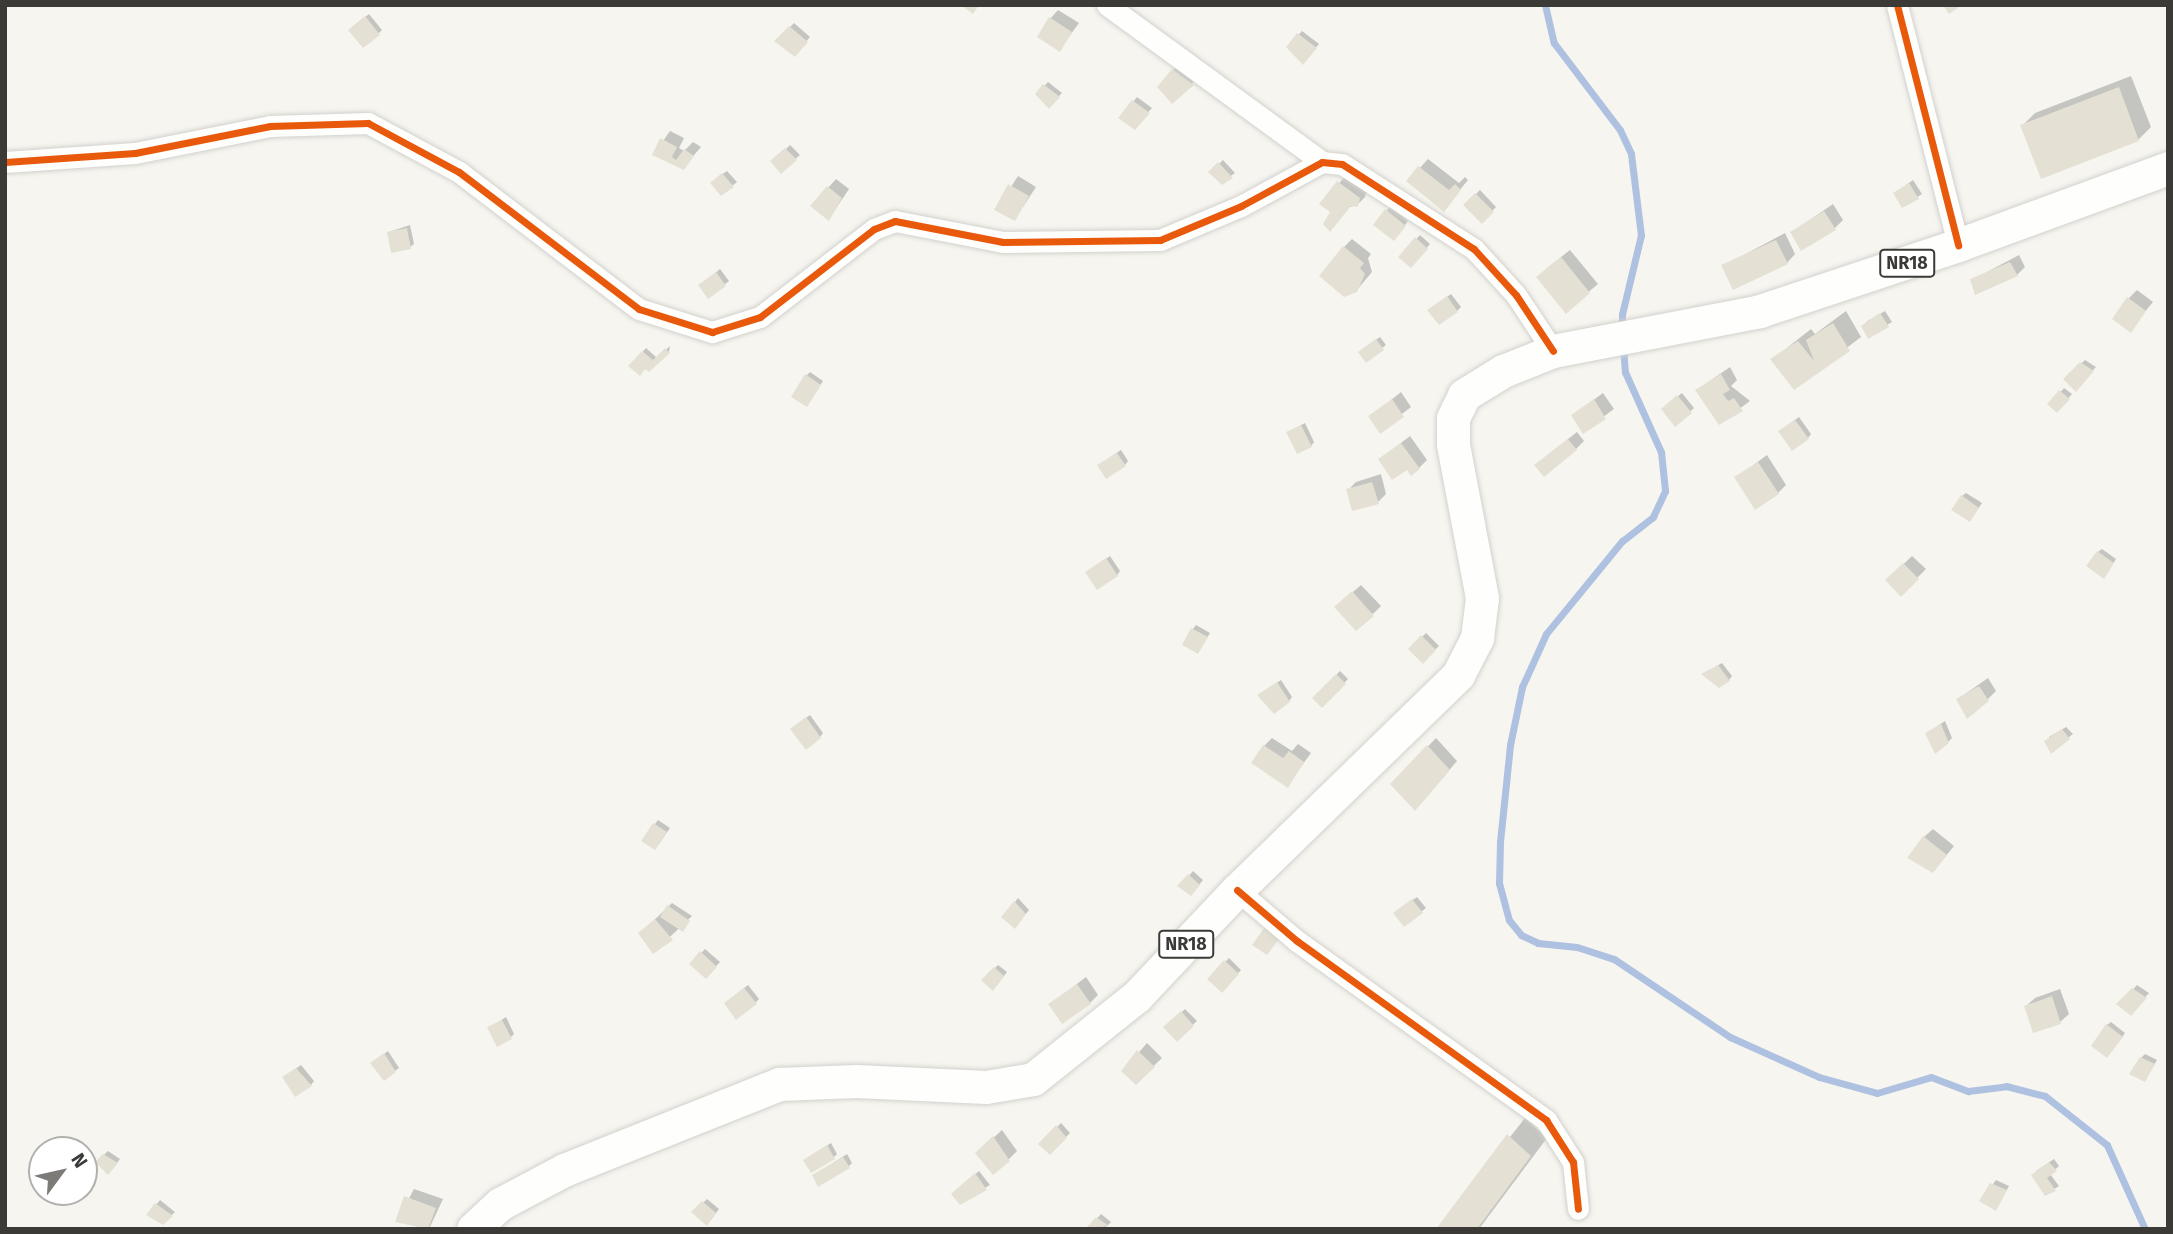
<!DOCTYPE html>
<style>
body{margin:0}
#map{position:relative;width:2173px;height:1234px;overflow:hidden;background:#f6f5f0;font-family:"Fira Sans",sans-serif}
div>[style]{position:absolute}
.shadow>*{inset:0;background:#0003}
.stream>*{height:7px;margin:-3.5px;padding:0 3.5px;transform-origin:3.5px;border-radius:3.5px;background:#afc1e0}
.building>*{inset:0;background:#e4e1d4}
.roads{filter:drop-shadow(0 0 2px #d2d1cd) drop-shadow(0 0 2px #d2d1cd)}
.minor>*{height:21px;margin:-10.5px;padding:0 10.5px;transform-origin:10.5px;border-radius:10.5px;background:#fefefd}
.primary>*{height:33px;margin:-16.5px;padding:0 16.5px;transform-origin:16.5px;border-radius:16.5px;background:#fefefd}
.cycleway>*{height:7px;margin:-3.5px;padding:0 3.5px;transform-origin:3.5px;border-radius:3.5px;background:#e8590c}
span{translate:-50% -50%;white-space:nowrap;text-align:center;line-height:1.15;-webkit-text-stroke:6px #fff;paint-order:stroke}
.shield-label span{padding:2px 5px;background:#fff;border:2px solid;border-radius:5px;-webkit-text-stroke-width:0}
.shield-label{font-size:18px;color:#3b3a36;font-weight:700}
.frame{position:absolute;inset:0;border:7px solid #3b3a36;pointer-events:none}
.north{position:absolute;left:28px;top:1136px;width:70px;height:70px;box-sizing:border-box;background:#fff;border:2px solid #b1b0af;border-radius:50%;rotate:57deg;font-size:19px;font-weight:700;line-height:28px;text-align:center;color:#3b3a36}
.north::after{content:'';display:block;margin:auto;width:24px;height:32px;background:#7c7b77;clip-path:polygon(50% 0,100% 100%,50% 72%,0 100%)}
</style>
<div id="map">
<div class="shadow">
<div style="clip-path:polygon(1058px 10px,1079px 23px,1060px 49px,1050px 19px)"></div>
<div style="clip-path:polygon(369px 14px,382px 30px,379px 33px,354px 26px)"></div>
<div style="clip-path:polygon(794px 23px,810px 37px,795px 54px,777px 41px)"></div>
<div style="clip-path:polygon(1302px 31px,1319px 44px,1303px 62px,1288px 47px)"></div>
<div style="clip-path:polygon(1181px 62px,1200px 76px,1172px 102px,1173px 70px)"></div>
<div style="clip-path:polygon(2131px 76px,2151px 127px,2138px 140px,2022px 126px,2035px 113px)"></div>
<div style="clip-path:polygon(1048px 82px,1062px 93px,1049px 106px,1037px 94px)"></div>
<div style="clip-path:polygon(1137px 97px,1152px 108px,1134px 128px,1120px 118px)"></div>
<div style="clip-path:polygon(670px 131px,684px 138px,679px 148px,684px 151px,693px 142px,701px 147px,683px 168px,654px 154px)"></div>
<div style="clip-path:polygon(790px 145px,800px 155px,781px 171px,773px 162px)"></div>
<div style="clip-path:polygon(1428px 159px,1459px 183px,1465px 177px,1468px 180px,1444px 209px,1408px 181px)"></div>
<div style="clip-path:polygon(1223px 160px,1235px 173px,1222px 182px,1211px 172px)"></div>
<div style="clip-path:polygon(727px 171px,737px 182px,722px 194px,716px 179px)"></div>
<div style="clip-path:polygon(1347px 174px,1367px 190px,1365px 197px,1357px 205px,1333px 212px,1322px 204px)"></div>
<div style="clip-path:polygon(1018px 176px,1036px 187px,1015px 219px,997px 209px)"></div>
<div style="clip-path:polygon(836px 179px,849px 189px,829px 219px,812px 206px)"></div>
<div style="clip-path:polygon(1913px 180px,1922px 194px,1903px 206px,1895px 193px)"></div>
<div style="clip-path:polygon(1480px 190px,1496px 207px,1482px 222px,1465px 205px)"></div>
<div style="clip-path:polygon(1833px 204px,1843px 220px,1834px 229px,1792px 232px)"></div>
<div style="clip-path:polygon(1390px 207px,1408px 221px,1397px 236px,1387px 210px)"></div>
<div style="clip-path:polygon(410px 225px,414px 244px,410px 247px,389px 232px)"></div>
<div style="clip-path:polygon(1785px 233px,1795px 254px,1787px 263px,1723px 266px)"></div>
<div style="clip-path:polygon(1420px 235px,1430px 244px,1411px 266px,1400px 257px)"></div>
<div style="clip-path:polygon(1352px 239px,1371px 254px,1368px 258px,1372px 272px,1356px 291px,1344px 247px)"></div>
<div style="clip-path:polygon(1570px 250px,1598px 284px,1566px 311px,1546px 269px)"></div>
<div style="clip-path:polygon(2019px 255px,2025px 267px,2017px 275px,1972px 280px)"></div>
<div style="clip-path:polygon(720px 269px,729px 281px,708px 297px,704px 282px)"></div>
<div style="clip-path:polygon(2137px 290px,2153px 302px,2130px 330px,2128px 299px)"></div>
<div style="clip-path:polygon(1451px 294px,1461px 307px,1457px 311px,1433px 307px)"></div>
<div style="clip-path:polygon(1846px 311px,1861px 337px,1794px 388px,1773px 359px,1811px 329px,1815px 334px)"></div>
<div style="clip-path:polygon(1885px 311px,1892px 322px,1869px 336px,1866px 322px)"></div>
<div style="clip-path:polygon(1380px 337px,1386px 345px,1366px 360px,1364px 348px)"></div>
<div style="clip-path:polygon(670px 346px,669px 352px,640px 373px,631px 365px,646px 348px,657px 358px)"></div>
<div style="clip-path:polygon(2085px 360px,2096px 367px,2075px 389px,2065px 379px)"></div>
<div style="clip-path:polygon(1730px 367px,1737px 380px,1731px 386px,1750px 401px,1720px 423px,1697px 390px)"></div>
<div style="clip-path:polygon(810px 372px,823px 381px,810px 401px,807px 375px)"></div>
<div style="clip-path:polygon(2064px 388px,2072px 394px,2057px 411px,2050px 404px)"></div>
<div style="clip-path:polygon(1401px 392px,1411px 407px,1380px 431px,1370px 417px)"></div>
<div style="clip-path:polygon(1603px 393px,1614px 409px,1584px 431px,1573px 415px)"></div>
<div style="clip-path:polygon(1682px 393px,1694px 408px,1676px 424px,1666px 406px)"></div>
<div style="clip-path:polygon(1799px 417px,1811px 434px,1808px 438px,1784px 428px)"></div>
<div style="clip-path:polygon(1305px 423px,1314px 442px,1311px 446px,1288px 432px)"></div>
<div style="clip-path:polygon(1577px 432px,1584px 441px,1576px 449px,1545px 457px)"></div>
<div style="clip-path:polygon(1410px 436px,1427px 460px,1419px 468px,1411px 473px,1407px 468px,1380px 459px)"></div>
<div style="clip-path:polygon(1121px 450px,1128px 461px,1125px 465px,1103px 462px)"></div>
<div style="clip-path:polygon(1767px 455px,1786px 485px,1778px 493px,1736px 478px)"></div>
<div style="clip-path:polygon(1381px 474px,1386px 494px,1378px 502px,1348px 490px,1356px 482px)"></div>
<div style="clip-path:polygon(1966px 493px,1982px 503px,1973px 516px,1962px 496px)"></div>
<div style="clip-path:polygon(2102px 549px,2116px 559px,2107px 573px,2098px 552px)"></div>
<div style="clip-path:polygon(1110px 556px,1120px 571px,1117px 575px,1091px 569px)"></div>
<div style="clip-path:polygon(1912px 556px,1926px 569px,1901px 594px,1887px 580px)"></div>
<div style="clip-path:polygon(1361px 585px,1381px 606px,1373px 614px,1345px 599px)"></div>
<div style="clip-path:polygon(1196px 625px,1210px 633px,1198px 652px,1193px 629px)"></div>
<div style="clip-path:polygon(1426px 633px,1439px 646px,1423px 661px,1410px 649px)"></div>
<div style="clip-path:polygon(1722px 663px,1732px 676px,1729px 680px,1703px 674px)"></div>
<div style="clip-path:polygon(1340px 671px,1348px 679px,1322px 706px,1314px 698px)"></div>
<div style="clip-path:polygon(1988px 678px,1996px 691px,1988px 699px,1958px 699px)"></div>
<div style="clip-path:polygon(1281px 680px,1292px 697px,1289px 701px,1263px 692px)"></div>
<div style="clip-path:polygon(810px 715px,823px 733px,820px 737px,796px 725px)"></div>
<div style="clip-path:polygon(1945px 721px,1952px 738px,1948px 742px,1927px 733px)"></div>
<div style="clip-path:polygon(2066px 727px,2073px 734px,2051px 751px,2049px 737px)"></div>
<div style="clip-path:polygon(1272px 738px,1292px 751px,1298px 744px,1311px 753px,1287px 786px,1264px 746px)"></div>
<div style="clip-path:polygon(1436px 738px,1457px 761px,1423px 801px,1392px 784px)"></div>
<div style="clip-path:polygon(658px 820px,670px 828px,659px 844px,643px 840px)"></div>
<div style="clip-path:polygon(1933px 829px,1954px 846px,1941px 862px,1924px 837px)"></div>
<div style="clip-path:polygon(1193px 871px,1203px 880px,1194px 891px,1180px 886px)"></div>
<div style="clip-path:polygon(1417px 897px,1426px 908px,1404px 925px,1399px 910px)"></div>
<div style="clip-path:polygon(1018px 898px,1029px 910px,1018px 923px,1004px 917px)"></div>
<div style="clip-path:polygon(672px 903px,692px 916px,654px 952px,649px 925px)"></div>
<div style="clip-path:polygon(705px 949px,720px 962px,706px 977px,691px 964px)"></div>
<div style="clip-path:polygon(1229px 958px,1241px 970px,1222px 990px,1209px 979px)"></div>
<div style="clip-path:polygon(998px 965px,1007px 972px,997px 985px,983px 980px)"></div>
<div style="clip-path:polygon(1086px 977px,1098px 995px,1090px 1003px,1051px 1004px)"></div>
<div style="clip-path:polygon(748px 985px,759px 999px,756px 1002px,729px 1000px)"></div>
<div style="clip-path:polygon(2137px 985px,2149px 993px,2131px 1013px,2119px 1004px)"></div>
<div style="clip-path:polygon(2060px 989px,2069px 1014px,2060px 1022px,2026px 1006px,2035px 998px)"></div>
<div style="clip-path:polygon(1185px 1009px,1197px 1021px,1177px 1039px,1166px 1027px)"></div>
<div style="clip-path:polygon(506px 1017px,514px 1034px,511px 1037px,489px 1028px)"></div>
<div style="clip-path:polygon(2111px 1022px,2125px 1033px,2111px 1052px,2107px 1025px)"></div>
<div style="clip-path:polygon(1147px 1043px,1162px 1058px,1136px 1083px,1123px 1071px)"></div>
<div style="clip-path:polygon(388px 1051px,399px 1068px,395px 1071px,376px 1060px)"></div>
<div style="clip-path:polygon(2145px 1054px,2157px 1060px,2145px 1080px,2141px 1058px)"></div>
<div style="clip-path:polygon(301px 1065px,314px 1081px,311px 1085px,288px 1074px)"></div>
<div style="clip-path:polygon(1525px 1118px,1547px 1138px,1479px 1229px,1438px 1229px)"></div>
<div style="clip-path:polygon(1061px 1123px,1070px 1133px,1050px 1153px,1041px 1144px)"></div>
<div style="clip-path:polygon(1002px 1130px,1017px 1151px,1009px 1159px,977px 1153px)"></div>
<div style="clip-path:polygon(831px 1143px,837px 1154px,834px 1157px,809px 1157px)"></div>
<div style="clip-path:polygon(108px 1151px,120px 1159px,112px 1169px,97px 1162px)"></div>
<div style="clip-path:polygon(847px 1154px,852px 1163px,848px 1167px,814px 1175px)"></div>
<div style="clip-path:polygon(2054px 1159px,2059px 1166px,2050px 1174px,2059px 1186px,2046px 1194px,2036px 1171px)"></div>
<div style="clip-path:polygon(979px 1171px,990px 1185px,961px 1202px,953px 1194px)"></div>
<div style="clip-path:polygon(1996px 1180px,2009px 1186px,1996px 1209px,1981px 1201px)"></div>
<div style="clip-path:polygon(414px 1189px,443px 1199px,429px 1229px,397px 1221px)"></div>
<div style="clip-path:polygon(707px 1199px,719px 1209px,711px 1220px,694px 1212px)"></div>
<div style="clip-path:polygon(160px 1200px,175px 1212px,163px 1223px,148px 1215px)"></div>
<div style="clip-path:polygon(1101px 1214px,1111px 1222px,1104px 1229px,1087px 1229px)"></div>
</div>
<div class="stream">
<div style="left:1545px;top:5px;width:39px;rotate:77deg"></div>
<div style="left:1554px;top:43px;width:109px;rotate:52.8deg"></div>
<div style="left:1620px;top:130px;width:26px;rotate:65deg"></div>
<div style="left:1631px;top:154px;width:82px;rotate:83deg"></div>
<div style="left:1641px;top:235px;width:81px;rotate:103.5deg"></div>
<div style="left:1622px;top:314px;width:15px;rotate:90deg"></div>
<div style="left:1623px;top:345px;width:27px;rotate:86deg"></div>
<div style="left:1625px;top:372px;width:88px;rotate:65.8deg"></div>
<div style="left:1661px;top:452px;width:39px;rotate:84deg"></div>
<div style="left:1665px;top:491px;width:29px;rotate:115deg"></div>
<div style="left:1653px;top:517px;width:39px;rotate:142deg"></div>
<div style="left:1622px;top:541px;width:120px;rotate:129.3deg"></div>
<div style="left:1546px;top:634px;width:58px;rotate:114.4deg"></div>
<div style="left:1522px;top:687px;width:59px;rotate:101.7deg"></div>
<div style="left:1510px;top:745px;width:98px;rotate:95.9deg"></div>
<div style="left:1500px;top:842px;width:41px;rotate:91.4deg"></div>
<div style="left:1499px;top:883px;width:38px;rotate:75deg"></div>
<div style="left:1509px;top:920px;width:19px;rotate:51deg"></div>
<div style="left:1521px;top:935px;width:19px;rotate:25deg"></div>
<div style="left:1538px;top:943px;width:39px;rotate:6deg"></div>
<div style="left:1577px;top:947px;width:39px;rotate:18deg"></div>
<div style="left:1614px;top:959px;width:140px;rotate:33.9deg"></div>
<div style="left:1730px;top:1037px;width:98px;rotate:24.2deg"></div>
<div style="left:1819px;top:1077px;width:60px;rotate:15.4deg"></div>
<div style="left:1877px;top:1093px;width:56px;rotate:-16.5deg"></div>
<div style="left:1931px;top:1077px;width:40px;rotate:21deg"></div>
<div style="left:1968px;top:1091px;width:38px;rotate:-7deg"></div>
<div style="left:2006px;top:1086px;width:40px;rotate:14.4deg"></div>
<div style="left:2045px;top:1096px;width:79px;rotate:38.3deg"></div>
<div style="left:2107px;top:1145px;width:92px;rotate:65.7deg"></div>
</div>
<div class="building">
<div style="clip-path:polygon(961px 5px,979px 5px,973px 14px)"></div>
<div style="clip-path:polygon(1943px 5px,1962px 5px,1949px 14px)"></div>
<div style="clip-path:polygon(365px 16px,380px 35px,363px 48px,348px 30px)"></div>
<div style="clip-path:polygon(1049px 17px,1072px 32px,1060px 52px,1037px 37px)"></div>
<div style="clip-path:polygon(789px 26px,808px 42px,795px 57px,774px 41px)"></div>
<div style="clip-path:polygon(1297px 33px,1317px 48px,1303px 65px,1286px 47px)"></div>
<div style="clip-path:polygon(1172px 69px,1194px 85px,1172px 104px,1157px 87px)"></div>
<div style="clip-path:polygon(1043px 84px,1060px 97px,1049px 109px,1035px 94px)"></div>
<div style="clip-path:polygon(2119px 87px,2139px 141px,2041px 179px,2020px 125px)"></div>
<div style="clip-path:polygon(1132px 100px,1150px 113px,1135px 130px,1118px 118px)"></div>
<div style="clip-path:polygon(660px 138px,677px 147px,672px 157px,676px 160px,684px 149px,694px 156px,684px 170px,652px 155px)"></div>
<div style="clip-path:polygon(785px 148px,797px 160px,781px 174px,770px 161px)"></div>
<div style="clip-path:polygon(1218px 162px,1233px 178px,1222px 185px,1208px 172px)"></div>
<div style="clip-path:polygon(1418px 166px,1449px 190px,1455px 184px,1461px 190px,1444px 212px,1406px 181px)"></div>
<div style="clip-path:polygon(722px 173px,734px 187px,721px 196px,710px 183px)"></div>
<div style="clip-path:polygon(1337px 181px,1360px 198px,1358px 207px,1351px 206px,1330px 232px,1323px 224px,1330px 212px,1319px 204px)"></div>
<div style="clip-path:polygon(1909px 183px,1919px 199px,1902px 208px,1893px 193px)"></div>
<div style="clip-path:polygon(1008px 184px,1029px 196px,1015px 221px,994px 210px)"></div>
<div style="clip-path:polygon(827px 186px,842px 198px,829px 221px,810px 206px)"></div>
<div style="clip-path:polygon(1475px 193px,1494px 212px,1482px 224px,1463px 205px)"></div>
<div style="clip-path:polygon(1385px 209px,1406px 226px,1394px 241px,1373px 225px)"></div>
<div style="clip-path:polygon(1824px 211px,1836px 230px,1801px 251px,1790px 232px)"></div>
<div style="clip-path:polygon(407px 228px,411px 249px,391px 253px,387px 232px)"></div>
<div style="clip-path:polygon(1415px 237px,1428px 249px,1411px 268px,1398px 257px)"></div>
<div style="clip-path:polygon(1776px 240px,1788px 264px,1733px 290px,1721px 265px)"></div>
<div style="clip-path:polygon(1343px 246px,1364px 263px,1360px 268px,1365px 274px,1357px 292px,1344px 297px,1319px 276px)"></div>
<div style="clip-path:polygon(1561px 257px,1590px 293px,1566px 314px,1536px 277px)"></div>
<div style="clip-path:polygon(2010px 262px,2018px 276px,1975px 295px,1970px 279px)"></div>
<div style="clip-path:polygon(716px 272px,726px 286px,708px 299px,698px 285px)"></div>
<div style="clip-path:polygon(1447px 296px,1458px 312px,1439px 325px,1427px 310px)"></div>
<div style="clip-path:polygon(2127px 297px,2146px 311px,2131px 333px,2112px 319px)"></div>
<div style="clip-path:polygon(1880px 313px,1889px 327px,1868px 339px,1861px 326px)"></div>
<div style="clip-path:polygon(1833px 323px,1850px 351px,1794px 390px,1770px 359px,1798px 341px,1814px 361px,1806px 340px)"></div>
<div style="clip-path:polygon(1376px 339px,1384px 350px,1366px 363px,1358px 352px)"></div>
<div style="clip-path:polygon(665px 348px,670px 353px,649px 372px,645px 369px,640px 376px,628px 366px,642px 351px,653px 360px)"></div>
<div style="clip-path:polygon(2080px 362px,2094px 371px,2076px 392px,2063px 379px)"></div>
<div style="clip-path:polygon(805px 374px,821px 385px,807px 407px,791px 397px)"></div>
<div style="clip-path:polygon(1721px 374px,1730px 390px,1723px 394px,1728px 401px,1734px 398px,1743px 411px,1719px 425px,1695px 390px)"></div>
<div style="clip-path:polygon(2059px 390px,2070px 399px,2057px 413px,2047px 404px)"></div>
<div style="clip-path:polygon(1677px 395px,1692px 413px,1675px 427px,1661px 409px)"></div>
<div style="clip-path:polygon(1392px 399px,1404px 417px,1380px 434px,1368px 416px)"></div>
<div style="clip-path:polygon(1594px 399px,1606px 419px,1583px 434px,1571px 415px)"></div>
<div style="clip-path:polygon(1795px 420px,1809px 439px,1792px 451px,1778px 431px)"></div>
<div style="clip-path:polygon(1301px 425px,1312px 447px,1297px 454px,1286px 432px)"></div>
<div style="clip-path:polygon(1568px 439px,1577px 450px,1544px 477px,1534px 465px)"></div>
<div style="clip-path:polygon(1401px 443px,1420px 469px,1411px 476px,1407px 470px,1392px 480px,1378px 459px)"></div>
<div style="clip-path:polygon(1117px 453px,1126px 466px,1106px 479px,1097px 465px)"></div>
<div style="clip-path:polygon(1758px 462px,1779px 494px,1755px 510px,1734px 477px)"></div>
<div style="clip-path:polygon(1372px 482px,1379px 504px,1352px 511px,1346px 489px)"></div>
<div style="clip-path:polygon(1961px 495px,1979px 508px,1970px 522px,1951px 510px)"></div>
<div style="clip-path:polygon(2097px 551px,2114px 563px,2104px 579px,2086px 566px)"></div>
<div style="clip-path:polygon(1106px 558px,1118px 576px,1097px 590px,1085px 572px)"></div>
<div style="clip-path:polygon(1903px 563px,1919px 579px,1901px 597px,1885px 580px)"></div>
<div style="clip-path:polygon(1352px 591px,1374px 616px,1356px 631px,1334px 607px)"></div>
<div style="clip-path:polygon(1191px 628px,1208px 637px,1198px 654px,1182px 645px)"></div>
<div style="clip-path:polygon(1421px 635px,1436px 650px,1423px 664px,1408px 649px)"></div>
<div style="clip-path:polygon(1718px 665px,1730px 681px,1719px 688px,1701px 674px)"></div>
<div style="clip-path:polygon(1336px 674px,1346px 684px,1322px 708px,1312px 698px)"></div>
<div style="clip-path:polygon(1277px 682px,1290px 702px,1274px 714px,1257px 695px)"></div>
<div style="clip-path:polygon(1979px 686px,1989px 701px,1967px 719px,1956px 699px)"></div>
<div style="clip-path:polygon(806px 717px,821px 738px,806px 750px,790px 729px)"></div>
<div style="clip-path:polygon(1941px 724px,1949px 743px,1935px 754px,1925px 733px)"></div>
<div style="clip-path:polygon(2062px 729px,2070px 739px,2051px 754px,2044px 741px)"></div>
<div style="clip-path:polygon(1263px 745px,1283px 758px,1289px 751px,1304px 762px,1288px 788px,1251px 763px)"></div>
<div style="clip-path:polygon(1427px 745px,1450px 770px,1415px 811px,1390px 784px)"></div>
<div style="clip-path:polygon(653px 823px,667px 832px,655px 850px,641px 841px)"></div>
<div style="clip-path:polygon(1923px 836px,1947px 855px,1933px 873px,1907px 858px)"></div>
<div style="clip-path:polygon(1188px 874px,1200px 885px,1191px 896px,1177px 886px)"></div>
<div style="clip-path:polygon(1412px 899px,1423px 913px,1404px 927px,1393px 913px)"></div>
<div style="clip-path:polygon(1014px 901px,1026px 914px,1015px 929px,1001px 917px)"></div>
<div style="clip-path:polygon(667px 905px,690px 921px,683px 932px,660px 917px)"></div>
<div style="clip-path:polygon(655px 919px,673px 940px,653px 954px,638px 933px)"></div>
<div style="clip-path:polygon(1267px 924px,1280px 938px,1267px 955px,1252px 945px)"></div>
<div style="clip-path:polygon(700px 951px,717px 967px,706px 979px,689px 964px)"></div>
<div style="clip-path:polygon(1224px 960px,1239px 974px,1222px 993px,1207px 979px)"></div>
<div style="clip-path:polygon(994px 967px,1004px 976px,993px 991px,981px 980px)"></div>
<div style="clip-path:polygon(1077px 984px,1091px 1004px,1062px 1024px,1048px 1004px)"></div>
<div style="clip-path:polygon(744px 988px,757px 1004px,736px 1020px,724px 1003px)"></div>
<div style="clip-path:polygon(2132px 988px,2147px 998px,2131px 1016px,2116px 1004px)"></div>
<div style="clip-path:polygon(2052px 996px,2061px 1024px,2033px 1033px,2024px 1006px)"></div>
<div style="clip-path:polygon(1181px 1011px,1194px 1026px,1177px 1042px,1163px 1027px)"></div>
<div style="clip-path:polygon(502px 1020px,512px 1039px,497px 1047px,487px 1027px)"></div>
<div style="clip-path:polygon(2106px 1024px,2123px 1037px,2107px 1058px,2091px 1046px)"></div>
<div style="clip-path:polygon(1137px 1050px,1155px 1067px,1136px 1085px,1121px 1071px)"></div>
<div style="clip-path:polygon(384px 1053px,396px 1072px,384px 1081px,370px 1063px)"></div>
<div style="clip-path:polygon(2140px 1057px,2155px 1064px,2145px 1082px,2129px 1074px)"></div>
<div style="clip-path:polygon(296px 1068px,312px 1086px,295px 1097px,282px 1077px)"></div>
<div style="clip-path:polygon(1056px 1125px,1067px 1138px,1050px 1155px,1038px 1144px)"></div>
<div style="clip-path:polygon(1507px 1134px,1531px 1156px,1477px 1229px,1436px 1229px)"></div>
<div style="clip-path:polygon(993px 1136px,1010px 1161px,993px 1175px,975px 1153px)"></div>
<div style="clip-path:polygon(827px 1145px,835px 1159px,811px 1173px,803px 1160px)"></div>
<div style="clip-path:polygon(103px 1154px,118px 1163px,108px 1175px,95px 1162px)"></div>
<div style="clip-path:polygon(843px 1157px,850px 1168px,818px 1187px,812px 1175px)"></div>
<div style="clip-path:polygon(2049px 1162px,2057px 1171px,2047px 1178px,2056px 1191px,2045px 1196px,2031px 1175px)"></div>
<div style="clip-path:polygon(975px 1173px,987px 1190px,960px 1205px,951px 1194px)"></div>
<div style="clip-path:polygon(1990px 1183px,2007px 1190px,1996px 1211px,1979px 1201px)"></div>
<div style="clip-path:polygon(404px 1196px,436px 1208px,428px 1229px,395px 1222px)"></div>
<div style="clip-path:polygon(702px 1201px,716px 1213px,707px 1226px,691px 1212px)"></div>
<div style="clip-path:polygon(155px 1203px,173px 1216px,163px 1225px,146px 1215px)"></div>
<div style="clip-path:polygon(1096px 1217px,1109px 1226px,1085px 1229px)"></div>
</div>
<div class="roads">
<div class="minor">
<div style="left:1107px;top:5px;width:266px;rotate:36.1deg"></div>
<div style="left:1897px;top:5px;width:248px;rotate:75.7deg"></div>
<div style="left:5px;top:162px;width:130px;rotate:-4deg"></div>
<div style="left:135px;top:153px;width:138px;rotate:-11.3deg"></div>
<div style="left:270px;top:126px;width:98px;rotate:-1.8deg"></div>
<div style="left:368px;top:123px;width:103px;rotate:28.3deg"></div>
<div style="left:459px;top:172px;width:226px;rotate:37.3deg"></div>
<div style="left:639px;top:309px;width:77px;rotate:17.5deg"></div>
<div style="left:712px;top:332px;width:50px;rotate:-17.4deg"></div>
<div style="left:760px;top:317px;width:144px;rotate:-37.7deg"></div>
<div style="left:874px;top:229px;width:22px;rotate:-21deg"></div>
<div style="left:895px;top:221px;width:110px;rotate:11deg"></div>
<div style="left:1003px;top:242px;width:157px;rotate:-0.7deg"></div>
<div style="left:1160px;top:240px;width:88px;rotate:-22.8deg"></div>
<div style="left:1241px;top:206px;width:92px;rotate:-28.5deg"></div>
<div style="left:1322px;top:162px;width:20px;rotate:6deg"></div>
<div style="left:1342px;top:164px;width:157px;rotate:32.8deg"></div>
<div style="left:1474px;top:249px;width:62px;rotate:47.6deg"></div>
<div style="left:1516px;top:295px;width:67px;rotate:56.5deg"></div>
<div style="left:1237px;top:890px;width:79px;rotate:40.4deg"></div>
<div style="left:1297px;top:941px;width:307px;rotate:35.7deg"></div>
<div style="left:1546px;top:1120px;width:50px;rotate:57.3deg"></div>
<div style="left:1573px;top:1162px;width:47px;rotate:83.9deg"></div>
</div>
<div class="primary">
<div style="left:473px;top:1229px;width:37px;rotate:-43deg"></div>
<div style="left:500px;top:1204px;width:72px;rotate:-28deg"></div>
<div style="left:564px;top:1170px;width:232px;rotate:-21.8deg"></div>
<div style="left:779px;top:1084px;width:77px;rotate:-2.2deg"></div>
<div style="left:856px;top:1081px;width:130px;rotate:2.6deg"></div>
<div style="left:986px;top:1087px;width:48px;rotate:-9.7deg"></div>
<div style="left:1033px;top:1079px;width:133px;rotate:-38.6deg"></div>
<div style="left:1137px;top:996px;width:146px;rotate:-46.7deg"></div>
<div style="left:1237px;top:890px;width:308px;rotate:-44.2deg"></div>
<div style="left:1458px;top:675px;width:42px;rotate:-62.8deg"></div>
<div style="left:1477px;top:638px;width:40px;rotate:-82.9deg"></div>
<div style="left:1482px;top:598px;width:157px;rotate:-100.7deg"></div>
<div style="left:1453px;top:444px;width:26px;rotate:-90deg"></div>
<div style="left:1453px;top:418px;width:25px;rotate:-64deg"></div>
<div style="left:1464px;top:395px;width:46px;rotate:-31.6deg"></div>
<div style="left:1503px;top:371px;width:54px;rotate:-21.8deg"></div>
<div style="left:1553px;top:351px;width:211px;rotate:-10.9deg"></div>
<div style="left:1760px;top:311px;width:209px;rotate:-18.4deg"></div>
<div style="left:1958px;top:245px;width:224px;rotate:-20.1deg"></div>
</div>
</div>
<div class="cycleway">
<div style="left:1897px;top:5px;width:248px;rotate:75.7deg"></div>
<div style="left:5px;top:162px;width:130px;rotate:-4deg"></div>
<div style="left:135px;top:153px;width:138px;rotate:-11.3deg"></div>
<div style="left:270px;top:126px;width:98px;rotate:-1.8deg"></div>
<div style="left:368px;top:123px;width:103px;rotate:28.3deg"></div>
<div style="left:459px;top:172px;width:226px;rotate:37.3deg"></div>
<div style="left:639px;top:309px;width:77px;rotate:17.5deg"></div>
<div style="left:712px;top:332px;width:50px;rotate:-17.4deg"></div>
<div style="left:760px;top:317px;width:144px;rotate:-37.7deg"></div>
<div style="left:874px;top:229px;width:22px;rotate:-21deg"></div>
<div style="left:895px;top:221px;width:110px;rotate:11deg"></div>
<div style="left:1003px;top:242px;width:157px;rotate:-0.7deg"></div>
<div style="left:1160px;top:240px;width:88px;rotate:-22.8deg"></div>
<div style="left:1241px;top:206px;width:92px;rotate:-28.5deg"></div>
<div style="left:1322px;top:162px;width:20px;rotate:6deg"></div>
<div style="left:1342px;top:164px;width:157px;rotate:32.8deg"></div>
<div style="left:1474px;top:249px;width:62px;rotate:47.6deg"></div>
<div style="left:1516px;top:295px;width:67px;rotate:56.5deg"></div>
<div style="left:1237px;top:890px;width:79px;rotate:40.4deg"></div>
<div style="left:1297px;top:941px;width:307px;rotate:35.7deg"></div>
<div style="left:1546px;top:1120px;width:50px;rotate:57.3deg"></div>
<div style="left:1573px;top:1162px;width:47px;rotate:83.9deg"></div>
</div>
<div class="shield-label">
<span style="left:1907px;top:263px">NR18</span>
<span style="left:1186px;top:944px">NR18</span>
</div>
<div class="frame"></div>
<div class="north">N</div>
</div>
